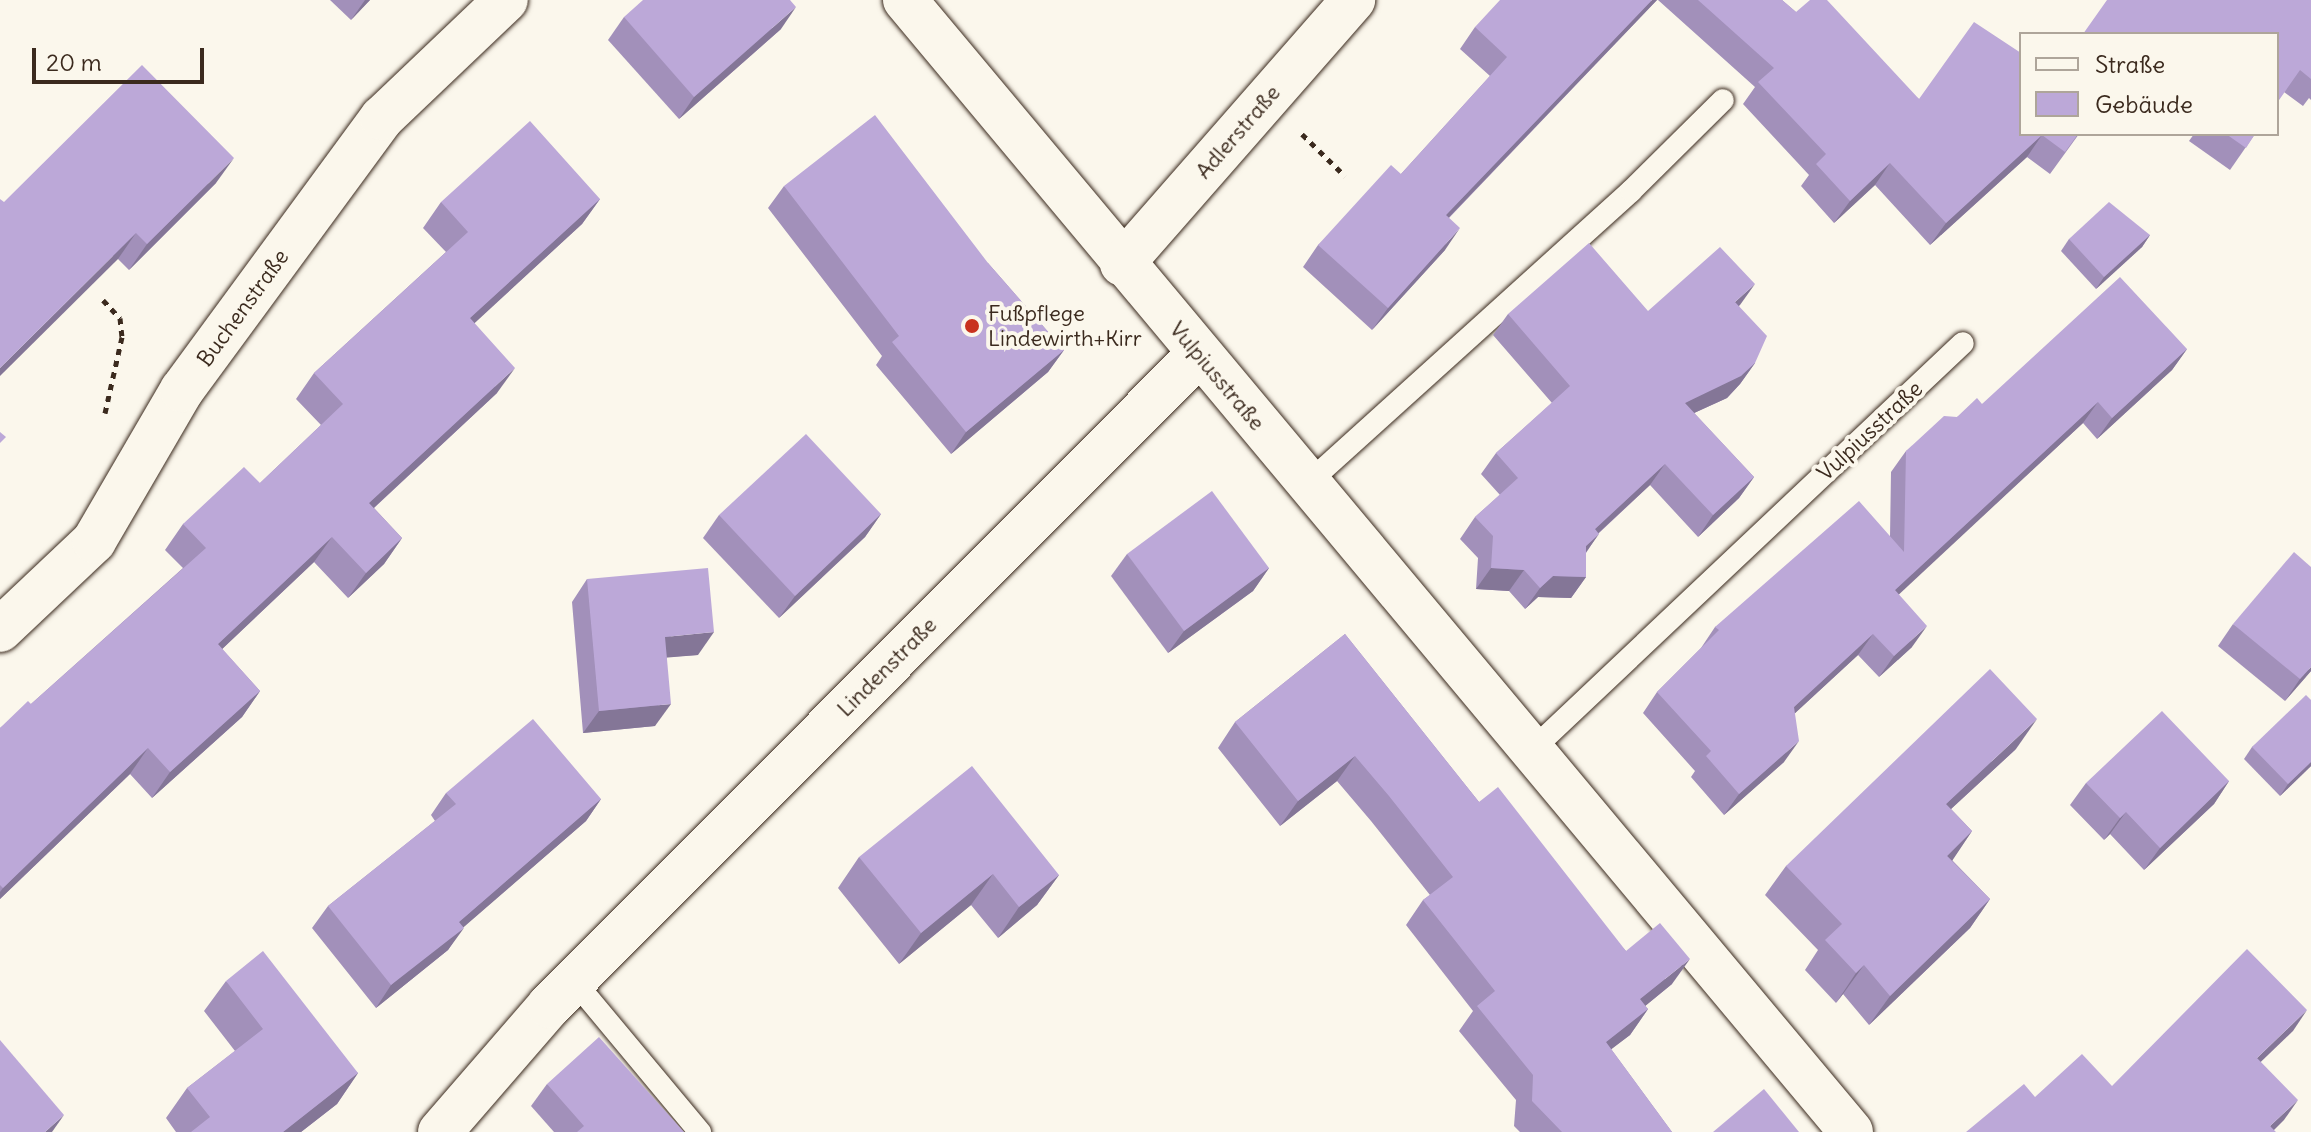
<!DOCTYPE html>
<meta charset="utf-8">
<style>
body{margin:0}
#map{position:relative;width:2311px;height:1132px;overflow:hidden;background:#fbf7ec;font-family:Delius,sans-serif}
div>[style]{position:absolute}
.path>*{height:5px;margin-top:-2.5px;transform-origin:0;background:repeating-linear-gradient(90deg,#3b2a1e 0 6px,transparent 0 12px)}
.roads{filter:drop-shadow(0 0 2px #3b2a1e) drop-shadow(0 0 2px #3b2a1e)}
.lane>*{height:22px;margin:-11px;padding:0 11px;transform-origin:11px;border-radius:11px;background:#fbf7ec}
.street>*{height:44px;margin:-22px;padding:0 22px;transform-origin:22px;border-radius:22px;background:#fbf7ec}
.wall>*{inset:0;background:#a290ba}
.shaded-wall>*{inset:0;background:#847697}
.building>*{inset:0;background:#bca8d8}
.dots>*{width:22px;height:22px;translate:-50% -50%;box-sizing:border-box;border:4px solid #fbf7ec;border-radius:50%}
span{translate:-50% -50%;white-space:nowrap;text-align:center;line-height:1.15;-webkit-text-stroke:8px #fbf7ec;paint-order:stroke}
.street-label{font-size:22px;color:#3b2a1e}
.poi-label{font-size:22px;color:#3b2a1e}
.left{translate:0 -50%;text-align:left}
.legend{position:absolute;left:2019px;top:32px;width:260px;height:104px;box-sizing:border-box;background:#fbf7ec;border:2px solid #aea59a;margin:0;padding:10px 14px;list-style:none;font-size:24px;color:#3b2a1e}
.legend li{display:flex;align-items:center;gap:16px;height:40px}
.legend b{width:40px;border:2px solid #aea59a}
.scale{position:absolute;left:32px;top:48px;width:172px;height:36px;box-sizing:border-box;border:4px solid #3b2a1e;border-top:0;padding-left:10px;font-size:24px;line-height:28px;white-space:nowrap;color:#3b2a1e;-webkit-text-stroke:6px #fbf7ec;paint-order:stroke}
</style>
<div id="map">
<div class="path">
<div style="left:1302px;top:134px;width:60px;rotate:44.3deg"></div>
<div style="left:103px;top:300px;width:25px;rotate:47deg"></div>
<div style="left:120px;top:318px;width:19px;rotate:84deg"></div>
<div style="left:122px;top:337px;width:78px;rotate:102.6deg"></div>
</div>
<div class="roads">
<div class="lane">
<div style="left:1308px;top:483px;width:435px;rotate:-42.1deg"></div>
<div style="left:1631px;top:191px;width:129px;rotate:-44.7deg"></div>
<div style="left:1533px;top:749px;width:591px;rotate:-43.36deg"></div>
<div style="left:574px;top:981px;width:197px;rotate:50.2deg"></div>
</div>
<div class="street">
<div style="left:905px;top:0;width:1475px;rotate:50.11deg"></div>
<div style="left:1122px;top:264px;width:351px;rotate:-48.8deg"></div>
<div style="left:0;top:630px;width:129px;rotate:-43.4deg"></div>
<div style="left:94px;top:541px;width:175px;rotate:-59.8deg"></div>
<div style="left:182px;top:390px;width:338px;rotate:-53.7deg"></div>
<div style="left:382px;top:118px;width:171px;rotate:-43.6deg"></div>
<div style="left:440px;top:1132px;width:167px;rotate:-49.1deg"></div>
<div style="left:549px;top:1006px;width:921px;rotate:-45.09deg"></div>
</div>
</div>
<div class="wall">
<div style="clip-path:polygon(330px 0,370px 0,351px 20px)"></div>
<div style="clip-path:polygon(1657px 0,1449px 218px,1445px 250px,1372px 330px,1303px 267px,1318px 245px,1401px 174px,1490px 76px,1460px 49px,1475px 27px)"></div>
<div style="clip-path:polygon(1658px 0,1782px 0,1796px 12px,1919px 99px,2079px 134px,2050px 174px,2027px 157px,1930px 245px,1875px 185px,1834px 223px,1801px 186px,1809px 175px,1743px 104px,1755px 87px)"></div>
<div style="clip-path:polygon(2311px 0,2311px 100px,2309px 98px,2303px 106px,2284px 92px)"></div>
<div style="clip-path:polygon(624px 17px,781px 29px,679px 119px,608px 40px)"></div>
<div style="clip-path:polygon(2194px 134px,2255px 134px,2230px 170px,2189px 141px)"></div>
<div style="clip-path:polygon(216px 183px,129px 270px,118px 259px,4px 202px)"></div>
<div style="clip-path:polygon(784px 186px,988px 263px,1064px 350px,1048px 372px,951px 454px,876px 365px,882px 356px,768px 208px)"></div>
<div style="clip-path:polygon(600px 199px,582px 224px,474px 323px,497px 393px,374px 508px,402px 538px,384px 564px,348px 598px,314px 562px,222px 649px,260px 691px,242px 717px,152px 798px,130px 774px,0 899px,0 728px,31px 704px,183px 568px,165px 550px,183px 524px,260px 483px,321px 425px,296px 399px,314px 373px,446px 252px,423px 228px,441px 202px)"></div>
<div style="clip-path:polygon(2150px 235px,2142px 247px,2096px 289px,2061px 251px,2069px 239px)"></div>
<div style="clip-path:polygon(1739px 306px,1755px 363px,1740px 384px,1727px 398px,1694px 413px,1754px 477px,1739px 498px,1698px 537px,1650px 485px,1599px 533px,1586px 553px,1586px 577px,1571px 598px,1538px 597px,1525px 609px,1509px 591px,1476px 589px,1478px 558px,1460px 539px,1475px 517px,1500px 495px,1481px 474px,1496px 453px,1552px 403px,1493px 335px,1508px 314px,1648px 311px)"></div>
<div style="clip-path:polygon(2187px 349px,2172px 370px,2097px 439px,2083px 423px,1898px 594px,1912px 647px,1879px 677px,1858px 655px,1795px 713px,1784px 762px,1724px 815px,1691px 777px,1695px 771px,1643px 713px,1657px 692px,1701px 648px,1715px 627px,1890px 537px,1891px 472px,1906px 451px,1957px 417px,1982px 404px)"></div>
<div style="clip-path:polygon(881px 514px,865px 537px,779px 618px,703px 538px,719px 515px)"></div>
<div style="clip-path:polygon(1127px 554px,1269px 568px,1253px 591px,1168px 653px,1111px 576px)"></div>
<div style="clip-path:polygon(587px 579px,698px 655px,667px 657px,655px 726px,583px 733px,572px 602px)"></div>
<div style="clip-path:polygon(2233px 624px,2311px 671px,2285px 701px,2218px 646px)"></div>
<div style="clip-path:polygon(1345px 634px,1479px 802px,1626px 951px,1672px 984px,1645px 1006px,1648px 1009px,1630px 1035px,1611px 1049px,1672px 1132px,1520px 1132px,1514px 1126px,1516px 1100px,1459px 1031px,1473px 1011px,1406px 925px,1423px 900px,1430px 895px,1371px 821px,1337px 781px,1280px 826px,1218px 748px,1235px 722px)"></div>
<div style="clip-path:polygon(2311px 700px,2311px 766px,2280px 796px,2244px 759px,2252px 747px)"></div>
<div style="clip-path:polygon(2016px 749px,1951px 809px,1972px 831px,1952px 860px,1990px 899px,1970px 928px,1869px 1025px,1843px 994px,1836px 1003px,1805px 970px,1818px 950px,1765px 895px,1786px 866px)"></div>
<div style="clip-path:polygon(2229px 781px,2214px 804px,2144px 870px,2110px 834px,2104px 840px,2070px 805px,2086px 783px)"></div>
<div style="clip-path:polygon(446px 793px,601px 799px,586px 821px,463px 927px,448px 950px,376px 1008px,312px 928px,328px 906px,435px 821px,431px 815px)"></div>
<div style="clip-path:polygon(859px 857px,1059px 875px,1037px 905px,998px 938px,971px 905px,899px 964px,838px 888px)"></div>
<div style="clip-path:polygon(226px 981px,358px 1073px,337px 1104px,301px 1132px,176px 1132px,166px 1118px,187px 1088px,235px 1051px,204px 1011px)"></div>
<div style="clip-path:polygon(547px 1084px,684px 1132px,554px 1132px,531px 1106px)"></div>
</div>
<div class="shaded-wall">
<div style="clip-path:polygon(365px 0,370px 0,351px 20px)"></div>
<div style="clip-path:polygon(1652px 0,1657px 0,1430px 237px,1446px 215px)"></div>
<div style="clip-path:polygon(796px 7px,781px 29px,679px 119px,694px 97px)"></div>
<div style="clip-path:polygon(2042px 135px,2027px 157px,1930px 245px,1946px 223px)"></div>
<div style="clip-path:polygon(234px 158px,216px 183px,129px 270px,147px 244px)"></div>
<div style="clip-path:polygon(1890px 163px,1875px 185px,1834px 223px,1850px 201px)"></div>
<div style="clip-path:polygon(600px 199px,582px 224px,452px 344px,470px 318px)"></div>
<div style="clip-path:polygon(1460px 228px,1445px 250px,1372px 330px,1388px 308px)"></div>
<div style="clip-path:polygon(136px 233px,118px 259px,0 376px,0 368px)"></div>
<div style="clip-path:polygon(2150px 235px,2142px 247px,2096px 289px,2104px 277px)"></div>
<div style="clip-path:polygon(1755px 284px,1740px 305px,1720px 323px,1735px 302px)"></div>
<div style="clip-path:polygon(2187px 349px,2172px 370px,2097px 439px,2112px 418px)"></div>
<div style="clip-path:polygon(1064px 350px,1048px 372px,951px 454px,966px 432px)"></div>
<div style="clip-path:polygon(1755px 363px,1740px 384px,1727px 398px,1670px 424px,1685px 403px)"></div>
<div style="clip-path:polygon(515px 368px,497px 393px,351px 529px,369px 503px)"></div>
<div style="clip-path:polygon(2098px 402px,2083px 423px,1880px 612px,1895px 590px)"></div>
<div style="clip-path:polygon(1665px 464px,1650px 485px,1580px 550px,1595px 529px)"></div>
<div style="clip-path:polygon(1754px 477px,1739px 498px,1698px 537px,1713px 515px)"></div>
<div style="clip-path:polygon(881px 514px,865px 537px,779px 618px,795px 596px)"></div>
<div style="clip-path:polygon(1599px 534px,1584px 555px,1586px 546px)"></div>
<div style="clip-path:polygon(332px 537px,314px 562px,200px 670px,218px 644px)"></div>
<div style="clip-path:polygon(402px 538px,384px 564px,348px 598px,366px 573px)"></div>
<div style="clip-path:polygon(1269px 568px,1253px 591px,1168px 653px,1184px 631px)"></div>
<div style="clip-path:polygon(1491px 568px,1524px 570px,1509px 591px,1476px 589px)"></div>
<div style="clip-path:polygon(1553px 576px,1586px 577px,1571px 598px,1538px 597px,1525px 609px,1540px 588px)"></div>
<div style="clip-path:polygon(1927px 626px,1912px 647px,1879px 677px,1894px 656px)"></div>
<div style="clip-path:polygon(714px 632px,698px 655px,650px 659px,665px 637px)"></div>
<div style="clip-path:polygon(1873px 634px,1858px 655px,1779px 728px,1794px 707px)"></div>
<div style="clip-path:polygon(2311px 667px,2311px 671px,2285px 701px,2300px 679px)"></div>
<div style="clip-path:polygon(260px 691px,242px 717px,152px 798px,170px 772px)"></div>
<div style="clip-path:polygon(671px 704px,655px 726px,583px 733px,599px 711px)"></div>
<div style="clip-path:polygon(2037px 719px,2016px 749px,1925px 833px,1946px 804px)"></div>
<div style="clip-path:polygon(1799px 741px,1784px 762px,1724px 815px,1739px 794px)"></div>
<div style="clip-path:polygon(148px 748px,130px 774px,0 899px,0 892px,3px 888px)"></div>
<div style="clip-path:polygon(1355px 756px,1337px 781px,1280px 826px,1298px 801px)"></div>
<div style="clip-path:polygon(2311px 762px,2311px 766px,2280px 796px,2288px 784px)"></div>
<div style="clip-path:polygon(2229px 781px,2214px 804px,2144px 870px,2160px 848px)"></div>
<div style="clip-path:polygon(601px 799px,586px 821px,450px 939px,464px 928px,448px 950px,376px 1008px,391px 985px,459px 922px)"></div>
<div style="clip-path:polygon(2126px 812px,2110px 834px,2104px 840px,2120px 818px)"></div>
<div style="clip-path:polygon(1972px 831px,1952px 861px,1947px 856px)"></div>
<div style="clip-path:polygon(993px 874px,971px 905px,899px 964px,921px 933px)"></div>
<div style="clip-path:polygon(1059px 875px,1037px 905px,998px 938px,1019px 907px)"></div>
<div style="clip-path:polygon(1990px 899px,1970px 928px,1869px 1025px,1890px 996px)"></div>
<div style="clip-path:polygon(1690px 959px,1672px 984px,1622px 1025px,1640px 999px)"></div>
<div style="clip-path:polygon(1864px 965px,1843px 994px,1836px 1003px,1856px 973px)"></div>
<div style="clip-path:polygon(1648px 1009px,1630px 1035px,1588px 1067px,1606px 1042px)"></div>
<div style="clip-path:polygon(2307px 1010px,2293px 1031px,2243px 1079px,2257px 1058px)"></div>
<div style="clip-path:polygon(358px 1073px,337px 1104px,301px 1132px,283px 1132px)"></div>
<div style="clip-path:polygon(2298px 1100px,2284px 1120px,2272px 1132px,2270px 1126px)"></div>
<div style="clip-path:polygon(64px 1115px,52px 1132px,45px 1132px)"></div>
</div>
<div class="building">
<div style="clip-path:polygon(643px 0,790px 0,796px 7px,694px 97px,624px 17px)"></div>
<div style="clip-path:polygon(1500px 0,1652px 0,1446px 215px,1460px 228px,1388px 308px,1318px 245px,1391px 165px,1401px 174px,1507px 57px,1475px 27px)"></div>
<div style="clip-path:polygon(1698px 0,1782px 0,1796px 12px,1810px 0,1827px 0,1919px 99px,1974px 22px,2021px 53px,2021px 134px,2078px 134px,2065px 152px,2042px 135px,1946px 223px,1890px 163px,1850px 201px,1816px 164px,1826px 154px,1758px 82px,1774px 68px)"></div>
<div style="clip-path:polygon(2107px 0,2311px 0,2311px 79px,2300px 70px,2277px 103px,2277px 34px,2083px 34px)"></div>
<div style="clip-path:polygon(142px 65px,234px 158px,147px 244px,136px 233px,0 368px,0 199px,4px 202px)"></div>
<div style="clip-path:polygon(875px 115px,988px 263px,1064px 350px,966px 432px,892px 342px,899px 336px,784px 186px)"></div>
<div style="clip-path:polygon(530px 121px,600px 199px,470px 318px,515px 368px,369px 503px,402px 538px,366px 573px,332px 537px,218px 644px,260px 691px,170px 772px,148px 748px,3px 888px,0 885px,0 728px,28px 701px,31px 704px,206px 548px,183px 524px,244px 467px,260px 483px,343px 404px,314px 373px,468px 232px,441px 202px)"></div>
<div style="clip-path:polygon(2226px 134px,2255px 134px,2246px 148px)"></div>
<div style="clip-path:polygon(2109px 202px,2150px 235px,2104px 277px,2069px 239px)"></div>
<div style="clip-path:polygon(1589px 243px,1648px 311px,1720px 247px,1755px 284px,1735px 302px,1767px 336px,1755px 363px,1741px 376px,1685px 403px,1754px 477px,1713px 515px,1665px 464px,1595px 529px,1599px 534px,1586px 546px,1586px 577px,1553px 576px,1540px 588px,1524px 570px,1491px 568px,1493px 536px,1475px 517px,1518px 478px,1496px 453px,1570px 386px,1508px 314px)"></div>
<div style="clip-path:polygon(2120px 277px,2187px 349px,2112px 418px,2098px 402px,1895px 590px,1927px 626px,1894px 656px,1873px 634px,1794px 707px,1799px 741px,1739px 794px,1706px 756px,1711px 751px,1657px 692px,1719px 630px,1715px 627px,1859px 501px,1904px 552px,1906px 451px,1944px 416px,1957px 417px,1977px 398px,1982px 404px)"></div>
<div style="clip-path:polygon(0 432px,6px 437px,0 443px)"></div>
<div style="clip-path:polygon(806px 434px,881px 514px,795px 596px,719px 515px)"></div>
<div style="clip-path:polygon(1212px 491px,1269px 568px,1184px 631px,1127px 554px)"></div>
<div style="clip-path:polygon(2294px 552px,2311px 567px,2311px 667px,2300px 679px,2233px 624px)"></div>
<div style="clip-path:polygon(708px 568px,714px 632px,665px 637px,671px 704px,599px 711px,587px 579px)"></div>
<div style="clip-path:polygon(1345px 634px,1479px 802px,1498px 787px,1626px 951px,1660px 923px,1690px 959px,1640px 999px,1648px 1009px,1606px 1042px,1672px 1132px,1562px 1132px,1532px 1101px,1533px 1075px,1477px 1006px,1495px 991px,1423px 900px,1453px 877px,1389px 796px,1355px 756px,1298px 801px,1235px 722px)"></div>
<div style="clip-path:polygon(1990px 669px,2037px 719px,1946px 804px,1972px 831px,1947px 856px,1990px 899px,1890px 996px,1864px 965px,1856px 973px,1825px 940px,1842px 924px,1786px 866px)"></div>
<div style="clip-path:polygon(2306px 695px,2311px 700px,2311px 762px,2288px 784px,2252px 747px)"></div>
<div style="clip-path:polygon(2162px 711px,2229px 781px,2160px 848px,2126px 812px,2120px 818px,2086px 783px)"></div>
<div style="clip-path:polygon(533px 719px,601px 799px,459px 922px,464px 928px,391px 985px,328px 906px,456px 804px,446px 793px)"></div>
<div style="clip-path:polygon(972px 766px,1059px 875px,1019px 907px,993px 874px,921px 933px,859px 857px)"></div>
<div style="clip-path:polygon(2247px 949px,2307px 1010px,2257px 1058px,2298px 1100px,2270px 1126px,2276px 1132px,1966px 1132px,2024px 1084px,2035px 1097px,2082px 1054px,2112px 1086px)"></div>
<div style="clip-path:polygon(263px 951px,358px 1073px,283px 1132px,191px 1132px,210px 1117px,187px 1088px,263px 1029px,226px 981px)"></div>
<div style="clip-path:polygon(599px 1037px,684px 1132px,577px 1132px,584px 1126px,547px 1084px)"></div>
<div style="clip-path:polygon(0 1040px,64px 1115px,45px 1132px,0 1132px)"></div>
<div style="clip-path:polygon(1764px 1089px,1799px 1132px,1713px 1132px)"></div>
</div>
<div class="dots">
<div style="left:972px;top:326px;background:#c8321e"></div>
</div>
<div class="street-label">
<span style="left:1238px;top:132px;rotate:-49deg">Adlerstraße</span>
<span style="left:243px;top:308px;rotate:-54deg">Buchenstraße</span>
<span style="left:1217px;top:376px;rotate:50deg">Vulpiusstraße</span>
<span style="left:1870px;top:431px;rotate:-43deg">Vulpiusstraße</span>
<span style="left:887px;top:667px;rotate:-45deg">Lindenstraße</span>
</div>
<div class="poi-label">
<span class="left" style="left:988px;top:326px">Fußpflege<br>Lindewirth+Kirr</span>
</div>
<ul class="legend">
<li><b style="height:10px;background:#fbf7ec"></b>Straße</li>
<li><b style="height:22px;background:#bca8d8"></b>Gebäude</li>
</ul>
<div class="scale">20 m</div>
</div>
